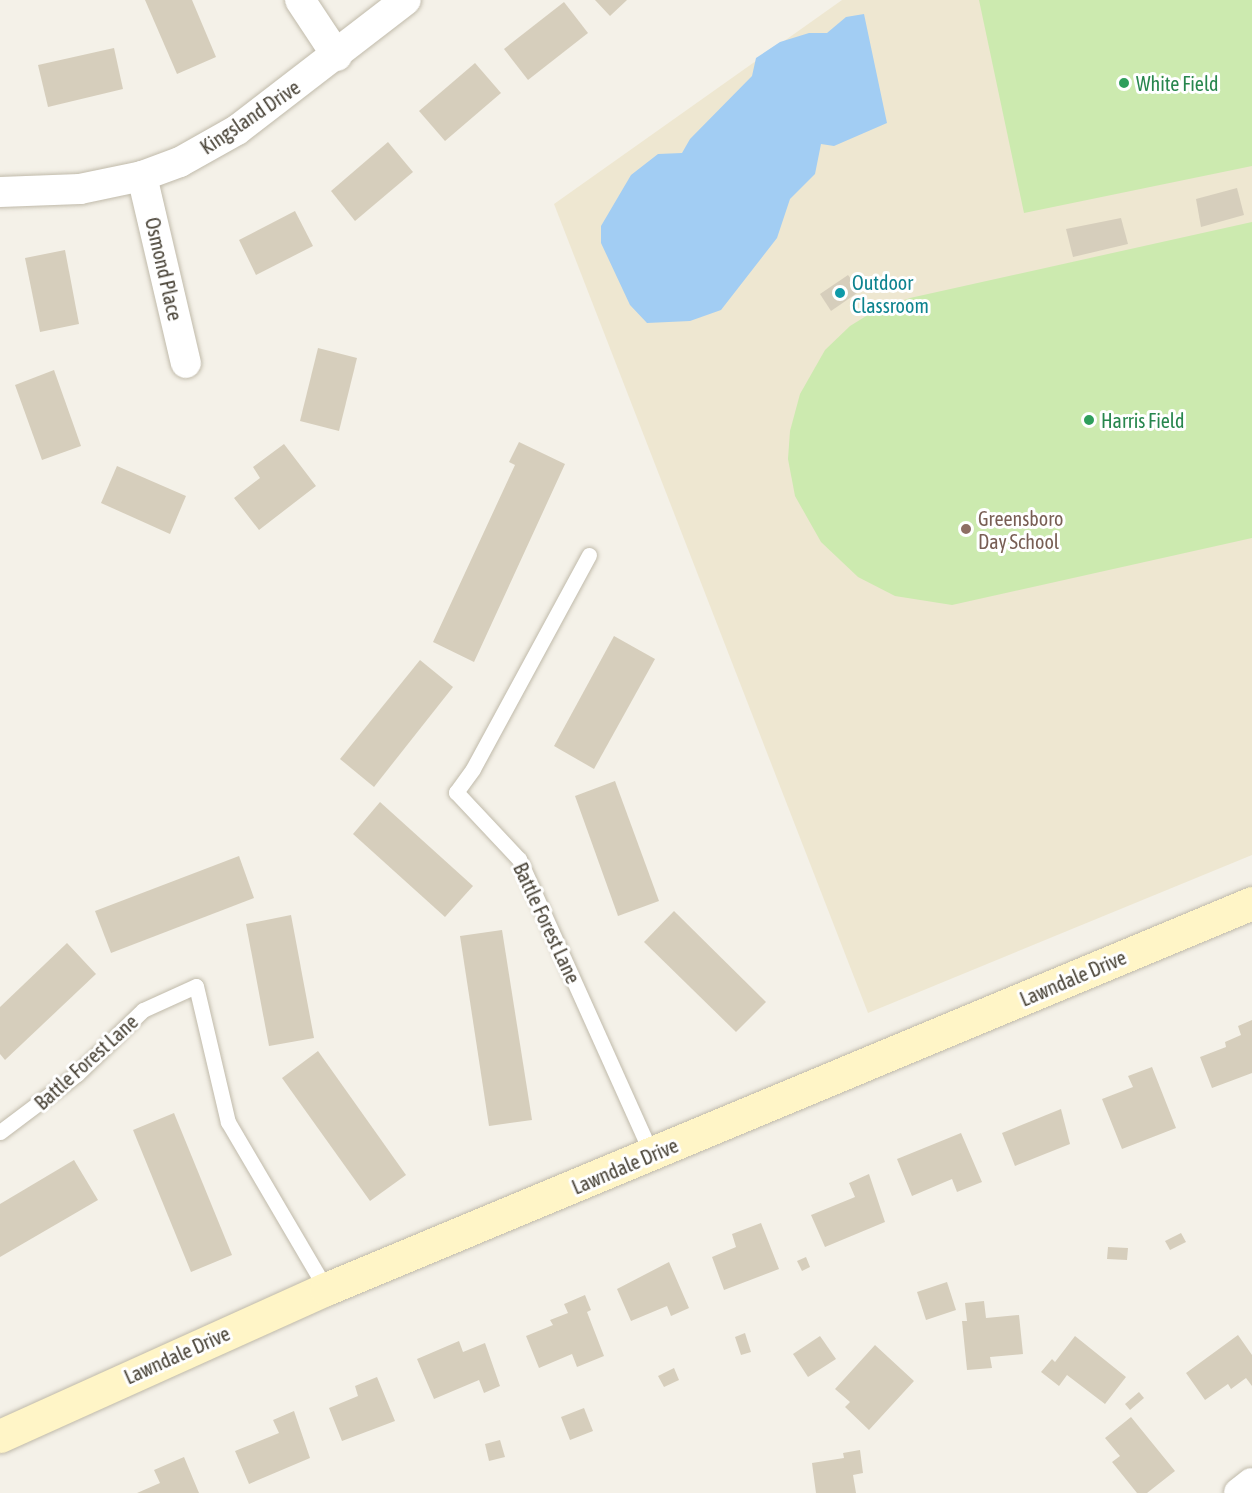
<!DOCTYPE html>
<style>
body{margin:0}
#map{position:relative;width:1252px;height:1493px;overflow:hidden;background:#f4f1e8;font-family:"Asap Condensed",sans-serif}
div>[style]{position:absolute}
.education>*{inset:0;background:#eee7d1}
.green>*{inset:0;background:#cceaaf}
.water>*{inset:0;background:#a2cdf3}
.building>*{inset:0;background:#d6cebc}
.roads{filter:drop-shadow(0 0 2px #c0baaa) drop-shadow(0 0 2px #c0baaa)}
.lane>*{height:15px;margin:-7.5px;padding:0 7.5px;transform-origin:7.5px;border-radius:7.5px;background:#fff}
.street>*{height:30px;margin:-15px;padding:0 15px;transform-origin:15px;border-radius:15px;background:#fff}
.secondary>*{height:33px;margin:-16.5px;padding:0 16.5px;transform-origin:16.5px;border-radius:16.5px;background:#fff5c7}
.dots>*{width:16px;height:16px;translate:-50% -50%;box-sizing:border-box;border:3px solid #fff;border-radius:50%}
span{translate:-50% -50%;white-space:nowrap;text-align:center;line-height:1.15;-webkit-text-stroke:6px #fff;paint-order:stroke}
.leisure-label{font-size:20px;color:#27864d}
.left{translate:0 -50%;text-align:left}
.street-label{font-size:20px;color:#484236}
.culture-label{font-size:20px;color:#0d838f}
.education-label{font-size:20px;color:#785e54}
</style>
<div id="map">
<div class="education">
<div style="clip-path:polygon(842px 0,1252px 0,1252px 855px,868px 1013px,554px 204px)"></div>
</div>
<div class="green">
<div style="clip-path:polygon(979px 0,1252px 0,1252px 166px,1024px 213px)"></div>
<div style="clip-path:polygon(1252px 222px,1252px 538px,952px 605px,895px 596px,858px 577px,821px 542px,795px 496px,788px 459px,790px 431px,800px 394px,825px 350px,850px 326px,876px 310px,910px 298px)"></div>
</div>
<div class="water">
<div style="clip-path:polygon(864px 14px,887px 123px,834px 146px,821px 144px,815px 174px,790px 199px,777px 238px,721px 310px,690px 321px,647px 323px,630px 305px,601px 243px,601px 226px,631px 175px,658px 154px,682px 153px,690px 139px,752px 76px,756px 58px,780px 42px,809px 33px,827px 33px,846px 17px)"></div>
</div>
<div class="building">
<div style="clip-path:polygon(145px 0,192px 0,216px 57px,177px 74px)"></div>
<div style="clip-path:polygon(595px 0,627px 0,610px 16px)"></div>
<div style="clip-path:polygon(564px 2px,588px 33px,528px 80px,504px 49px)"></div>
<div style="clip-path:polygon(114px 48px,123px 89px,48px 107px,38px 65px)"></div>
<div style="clip-path:polygon(475px 63px,501px 93px,445px 141px,419px 111px)"></div>
<div style="clip-path:polygon(388px 142px,413px 172px,355px 221px,331px 191px)"></div>
<div style="clip-path:polygon(1237px 188px,1244px 215px,1201px 227px,1196px 199px)"></div>
<div style="clip-path:polygon(295px 211px,313px 246px,256px 275px,239px 240px)"></div>
<div style="clip-path:polygon(1121px 218px,1128px 244px,1073px 257px,1066px 229px)"></div>
<div style="clip-path:polygon(65px 250px,79px 324px,40px 332px,25px 258px)"></div>
<div style="clip-path:polygon(848px 275px,860px 291px,831px 311px,820px 294px)"></div>
<div style="clip-path:polygon(318px 348px,357px 358px,339px 431px,300px 421px)"></div>
<div style="clip-path:polygon(54px 370px,81px 446px,42px 460px,15px 385px)"></div>
<div style="clip-path:polygon(519px 442px,565px 464px,474px 662px,433px 642px,515px 465px,509px 462px)"></div>
<div style="clip-path:polygon(284px 444px,316px 486px,259px 530px,234px 498px,260px 478px,253px 467px)"></div>
<div style="clip-path:polygon(117px 466px,186px 496px,170px 534px,101px 503px)"></div>
<div style="clip-path:polygon(614px 636px,655px 659px,594px 769px,554px 746px)"></div>
<div style="clip-path:polygon(420px 660px,453px 687px,374px 787px,340px 759px)"></div>
<div style="clip-path:polygon(615px 781px,659px 901px,618px 916px,575px 796px)"></div>
<div style="clip-path:polygon(380px 802px,473px 886px,445px 917px,353px 834px)"></div>
<div style="clip-path:polygon(239px 856px,254px 898px,111px 953px,95px 911px)"></div>
<div style="clip-path:polygon(674px 911px,766px 1002px,736px 1032px,644px 942px)"></div>
<div style="clip-path:polygon(291px 915px,314px 1038px,269px 1046px,246px 924px)"></div>
<div style="clip-path:polygon(502px 930px,532px 1120px,489px 1126px,460px 936px)"></div>
<div style="clip-path:polygon(67px 943px,96px 974px,5px 1060px,0 1054px,0 1007px)"></div>
<div style="clip-path:polygon(1252px 1020px,1252px 1073px,1212px 1088px,1200px 1057px,1226px 1047px,1225px 1042px,1241px 1035px,1238px 1026px)"></div>
<div style="clip-path:polygon(318px 1051px,406px 1175px,370px 1201px,282px 1078px)"></div>
<div style="clip-path:polygon(1152px 1067px,1176px 1128px,1122px 1149px,1102px 1099px,1133px 1087px,1128px 1076px)"></div>
<div style="clip-path:polygon(1061px 1109px,1070px 1144px,1015px 1166px,1002px 1133px)"></div>
<div style="clip-path:polygon(174px 1113px,232px 1255px,191px 1272px,133px 1130px)"></div>
<div style="clip-path:polygon(961px 1133px,982px 1182px,957px 1192px,952px 1179px,912px 1196px,897px 1159px)"></div>
<div style="clip-path:polygon(74px 1160px,98px 1200px,0 1257px,0 1204px)"></div>
<div style="clip-path:polygon(869px 1174px,885px 1222px,825px 1247px,811px 1215px,855px 1197px,849px 1183px)"></div>
<div style="clip-path:polygon(761px 1223px,779px 1269px,724px 1290px,712px 1257px,736px 1247px,732px 1234px)"></div>
<div style="clip-path:polygon(1181px 1233px,1186px 1242px,1170px 1250px,1165px 1241px)"></div>
<div style="clip-path:polygon(1108px 1247px,1128px 1248px,1127px 1260px,1107px 1259px)"></div>
<div style="clip-path:polygon(806px 1257px,810px 1267px,802px 1271px,797px 1261px)"></div>
<div style="clip-path:polygon(669px 1262px,689px 1308px,671px 1316px,667px 1306px,631px 1321px,617px 1289px)"></div>
<div style="clip-path:polygon(947px 1282px,956px 1310px,926px 1320px,917px 1292px)"></div>
<div style="clip-path:polygon(585px 1295px,591px 1310px,587px 1312px,604px 1356px,577px 1367px,572px 1354px,539px 1368px,526px 1336px,553px 1325px,550px 1320px,568px 1313px,564px 1304px)"></div>
<div style="clip-path:polygon(984px 1301px,986px 1318px,1019px 1315px,1023px 1354px,990px 1357px,992px 1368px,967px 1370px,962px 1321px,967px 1321px,965px 1303px)"></div>
<div style="clip-path:polygon(745px 1333px,751px 1352px,741px 1355px,735px 1337px)"></div>
<div style="clip-path:polygon(1238px 1335px,1252px 1355px,1252px 1386px,1246px 1378px,1231px 1389px,1228px 1384px,1205px 1400px,1186px 1373px)"></div>
<div style="clip-path:polygon(820px 1336px,836px 1359px,808px 1377px,793px 1354px)"></div>
<div style="clip-path:polygon(1075px 1336px,1126px 1377px,1105px 1404px,1067px 1375px,1059px 1386px,1041px 1372px,1052px 1359px,1055px 1362px)"></div>
<div style="clip-path:polygon(459px 1341px,463px 1352px,485px 1343px,500px 1386px,484px 1393px,479px 1380px,434px 1399px,417px 1359px)"></div>
<div style="clip-path:polygon(875px 1345px,914px 1381px,869px 1430px,845px 1407px,850px 1402px,835px 1389px)"></div>
<div style="clip-path:polygon(674px 1368px,679px 1380px,664px 1387px,658px 1376px)"></div>
<div style="clip-path:polygon(377px 1377px,395px 1421px,342px 1441px,329px 1408px,358px 1396px,355px 1386px)"></div>
<div style="clip-path:polygon(1139px 1392px,1144px 1398px,1130px 1410px,1125px 1404px)"></div>
<div style="clip-path:polygon(584px 1408px,593px 1431px,570px 1440px,561px 1417px)"></div>
<div style="clip-path:polygon(294px 1411px,310px 1458px,249px 1484px,235px 1451px,279px 1433px,273px 1420px)"></div>
<div style="clip-path:polygon(1131px 1417px,1175px 1471px,1147px 1493px,1137px 1493px,1112px 1462px,1120px 1456px,1105px 1438px)"></div>
<div style="clip-path:polygon(500px 1440px,505px 1457px,489px 1461px,485px 1444px)"></div>
<div style="clip-path:polygon(860px 1450px,863px 1473px,853px 1475px,856px 1493px,816px 1493px,812px 1463px,844px 1458px,843px 1453px)"></div>
<div style="clip-path:polygon(184px 1457px,199px 1493px,137px 1493px,160px 1483px,154px 1470px)"></div>
</div>
<div class="roads">
<div class="lane">
<div style="left:589px;top:555px;width:243px;rotate:118.5deg"></div>
<div style="left:473px;top:769px;width:29px;rotate:126deg"></div>
<div style="left:456px;top:792px;width:92px;rotate:46.8deg"></div>
<div style="left:519px;top:859px;width:325px;rotate:65.8deg"></div>
<div style="left:0;top:1132px;width:96px;rotate:-37deg"></div>
<div style="left:77px;top:1074px;width:92px;rotate:-44.1deg"></div>
<div style="left:143px;top:1010px;width:58px;rotate:-24.4deg"></div>
<div style="left:196px;top:986px;width:140px;rotate:76.8deg"></div>
<div style="left:228px;top:1122px;width:194px;rotate:59.6deg"></div>
</div>
<div class="street">
<div style="left:300px;top:0;width:67px;rotate:56.5deg"></div>
<div style="left:142px;top:176px;width:192px;rotate:76.8deg"></div>
<div style="left:0;top:192px;width:80px;rotate:-2.1deg"></div>
<div style="left:80px;top:189px;width:63px;rotate:-11.8deg"></div>
<div style="left:142px;top:176px;width:40px;rotate:-20.2deg"></div>
<div style="left:180px;top:162px;width:65px;rotate:-29.3deg"></div>
<div style="left:237px;top:130px;width:213px;rotate:-37.6deg"></div>
<div style="left:1239px;top:1493px;width:16px;rotate:-38deg"></div>
</div>
<div class="secondary">
<div style="left:0;top:1436px;width:358px;rotate:-24.3deg"></div>
<div style="left:326px;top:1289px;width:1003px;rotate:-22.63deg"></div>
</div>
</div>
<div class="dots">
<div style="left:1124px;top:83px;background:#2e9e5b"></div>
<div style="left:840px;top:293px;background:#0f9aa8"></div>
<div style="left:1089px;top:420px;background:#2e9e5b"></div>
<div style="left:966px;top:529px;background:#8d6e63"></div>
</div>
<div class="leisure-label">
<span class="left" style="left:1136px;top:83px">White Field</span>
<span class="left" style="left:1101px;top:420px">Harris Field</span>
</div>
<div class="street-label">
<span style="left:250px;top:117px;rotate:-34deg">Kingsland Drive</span>
<span style="left:164px;top:269px;rotate:77deg">Osmond Place</span>
<span style="left:547px;top:923px;rotate:65deg">Battle Forest Lane</span>
<span style="left:1073px;top:978px;rotate:-23deg">Lawndale Drive</span>
<span style="left:86px;top:1062px;rotate:-42deg">Battle Forest Lane</span>
<span style="left:625px;top:1166px;rotate:-23deg">Lawndale Drive</span>
<span style="left:177px;top:1355px;rotate:-24deg">Lawndale Drive</span>
</div>
<div class="culture-label">
<span class="left" style="left:852px;top:294px">Outdoor<br>Classroom</span>
</div>
<div class="education-label">
<span class="left" style="left:978px;top:530px">Greensboro<br>Day School</span>
</div>
</div>
